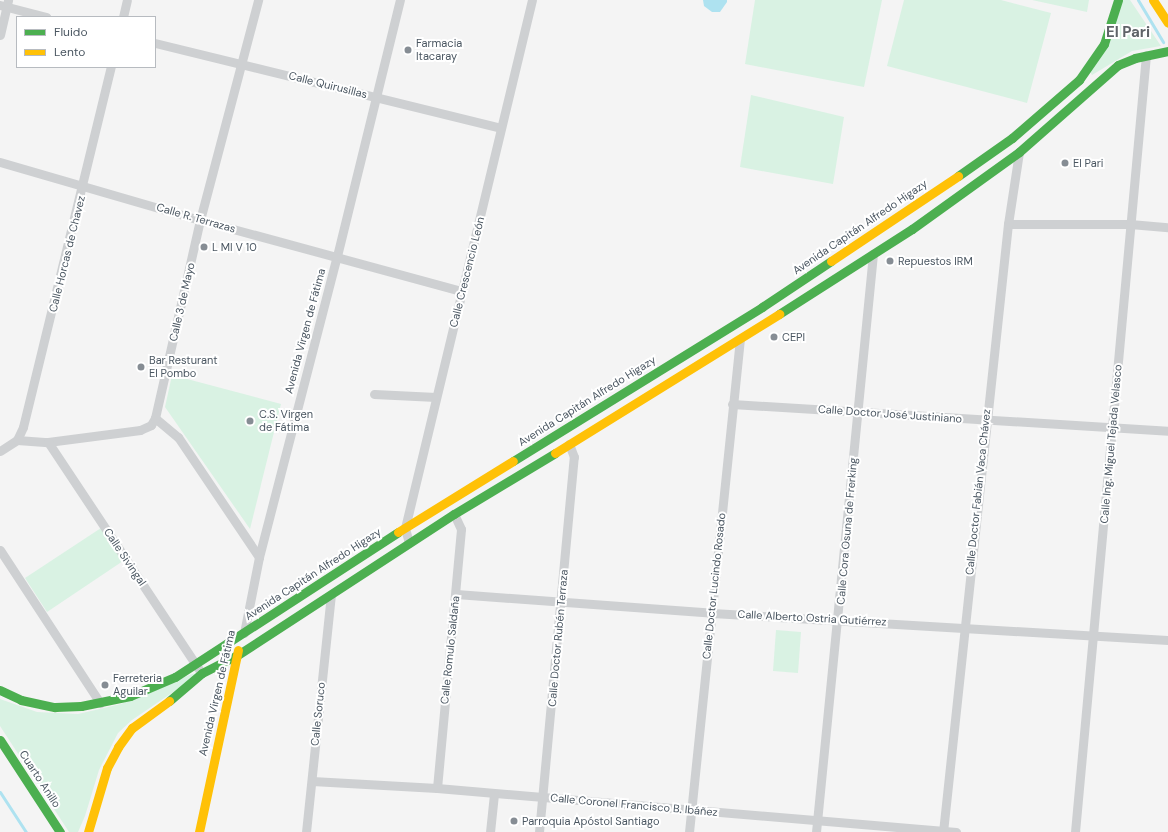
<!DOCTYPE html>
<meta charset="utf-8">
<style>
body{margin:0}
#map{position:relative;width:1168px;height:832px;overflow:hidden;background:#f4f4f4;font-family:"DM Sans",sans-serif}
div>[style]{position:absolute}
.green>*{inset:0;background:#d9f2e3}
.water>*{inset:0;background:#aee2f0}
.stream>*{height:3px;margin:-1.5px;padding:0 1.5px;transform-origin:1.5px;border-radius:1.5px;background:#aee2f0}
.street>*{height:9px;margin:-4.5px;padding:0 4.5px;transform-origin:4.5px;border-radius:4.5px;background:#ced0d2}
.fast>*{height:9px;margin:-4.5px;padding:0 4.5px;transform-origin:4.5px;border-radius:4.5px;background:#4caf50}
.slow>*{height:9px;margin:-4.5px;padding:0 4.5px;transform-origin:4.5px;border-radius:4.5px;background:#ffc107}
.dots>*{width:11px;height:11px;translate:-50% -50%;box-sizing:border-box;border:2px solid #fff;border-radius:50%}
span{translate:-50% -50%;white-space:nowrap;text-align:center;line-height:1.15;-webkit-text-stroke:4px #fff;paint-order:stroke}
.poi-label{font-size:11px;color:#4a5661}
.left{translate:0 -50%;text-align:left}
.street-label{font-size:11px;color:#4a5661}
.district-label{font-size:15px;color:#5f6368;font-weight:700}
.legend{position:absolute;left:16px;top:16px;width:140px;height:52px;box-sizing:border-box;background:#fff;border:1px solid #b7bbc0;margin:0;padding:5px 7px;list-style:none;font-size:12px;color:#4a5661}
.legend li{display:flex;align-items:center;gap:8px;height:20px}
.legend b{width:20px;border:1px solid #b7bbc0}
</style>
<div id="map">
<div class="green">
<div style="clip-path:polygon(755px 0,882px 0,864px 87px,745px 64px)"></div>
<div style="clip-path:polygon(904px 0,1001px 0,1051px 13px,1027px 103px,887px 66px)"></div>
<div style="clip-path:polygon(1032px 0,1089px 0,1087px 12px)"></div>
<div style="clip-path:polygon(1123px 0,1130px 0,1161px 46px,1132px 51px,1092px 75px,1090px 72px)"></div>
<div style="clip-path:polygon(751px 95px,844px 117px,833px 184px,740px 167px)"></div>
<div style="clip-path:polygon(172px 375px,281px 404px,250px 529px,165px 407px)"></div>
<div style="clip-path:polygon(101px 528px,123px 561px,47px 612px,25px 578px)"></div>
<div style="clip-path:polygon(776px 630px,801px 632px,798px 673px,773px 671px)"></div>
<div style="clip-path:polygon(201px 673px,132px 720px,118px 733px,99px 770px,85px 816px,78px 832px,69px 832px,0 726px,0 699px,37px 712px,78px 714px,121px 704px,192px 674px)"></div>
</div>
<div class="water">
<div style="clip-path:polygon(703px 0,727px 0,727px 2px,720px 12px,712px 12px,704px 6px)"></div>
</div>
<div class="stream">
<div style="left:1138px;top:0;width:49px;rotate:59.2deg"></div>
<div style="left:0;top:792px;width:48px;rotate:57deg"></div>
</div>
<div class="street">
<div style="left:0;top:5px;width:48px;rotate:14.6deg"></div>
<div style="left:123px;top:17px;width:17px;rotate:-77deg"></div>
<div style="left:0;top:35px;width:36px;rotate:-77deg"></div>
<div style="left:155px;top:43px;width:356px;rotate:13.8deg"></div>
<div style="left:0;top:162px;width:208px;rotate:16.2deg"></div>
<div style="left:200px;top:220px;width:271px;rotate:15.2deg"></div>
<div style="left:1008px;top:224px;width:122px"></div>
<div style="left:1130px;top:224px;width:38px;rotate:5deg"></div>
<div style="left:374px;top:394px;width:62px;rotate:2.8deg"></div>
<div style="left:732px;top:404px;width:437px;rotate:3.5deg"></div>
<div style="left:155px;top:418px;width:30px;rotate:40deg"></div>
<div style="left:178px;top:437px;width:145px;rotate:56deg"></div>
<div style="left:17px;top:440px;width:31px;rotate:4deg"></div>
<div style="left:48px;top:442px;width:93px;rotate:-7.4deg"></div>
<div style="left:140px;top:430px;width:12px;rotate:-24deg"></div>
<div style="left:151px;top:425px;width:8px;rotate:-60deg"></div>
<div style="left:155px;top:418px;width:203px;rotate:-77.2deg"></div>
<div style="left:200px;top:220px;width:228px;rotate:-75.2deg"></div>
<div style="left:48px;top:442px;width:273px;rotate:56.4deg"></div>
<div style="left:0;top:451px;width:20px;rotate:-33deg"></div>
<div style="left:17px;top:440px;width:14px;rotate:-65deg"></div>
<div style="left:23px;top:427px;width:371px;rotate:-76.3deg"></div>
<div style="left:409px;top:543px;width:16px;rotate:-105deg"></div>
<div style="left:405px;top:528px;width:543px;rotate:-76.48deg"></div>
<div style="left:0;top:550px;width:183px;rotate:56.8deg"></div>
<div style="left:456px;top:594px;width:257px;rotate:4.2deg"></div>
<div style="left:712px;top:613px;width:457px;rotate:3.4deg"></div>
<div style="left:244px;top:633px;width:77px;rotate:-78.8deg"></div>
<div style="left:259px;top:557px;width:311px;rotate:-75.5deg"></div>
<div style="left:337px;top:256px;width:264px;rotate:-76.2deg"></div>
<div style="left:312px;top:781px;width:125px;rotate:3.2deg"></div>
<div style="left:437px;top:788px;width:521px;rotate:4.85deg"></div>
<div style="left:437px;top:788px;width:260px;rotate:-84.7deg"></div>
<div style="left:461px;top:529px;width:17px;rotate:-115deg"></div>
<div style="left:306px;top:832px;width:238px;rotate:-84deg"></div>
<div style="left:490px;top:832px;width:38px;rotate:-84deg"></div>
<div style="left:539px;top:832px;width:377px;rotate:-84.7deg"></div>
<div style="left:574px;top:457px;width:14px;rotate:-111deg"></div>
<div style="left:689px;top:832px;width:495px;rotate:-84.1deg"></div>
<div style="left:816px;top:832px;width:581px;rotate:-84.37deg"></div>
<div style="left:943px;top:832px;width:611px;rotate:-83.9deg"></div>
<div style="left:1008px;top:224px;width:73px;rotate:-81.3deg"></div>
<div style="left:1075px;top:832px;width:780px;rotate:-84.78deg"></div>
</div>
<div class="fast">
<div style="left:958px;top:176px;width:66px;rotate:-35.1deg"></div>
<div style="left:1012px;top:138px;width:89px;rotate:-40.9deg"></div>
<div style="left:1079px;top:80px;width:44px;rotate:-55.2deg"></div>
<div style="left:1104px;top:44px;width:46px;rotate:-72.3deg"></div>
<div style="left:779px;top:314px;width:158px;rotate:-32.6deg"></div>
<div style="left:912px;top:229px;width:132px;rotate:-35.7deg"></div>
<div style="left:1019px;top:152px;width:132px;rotate:-41.3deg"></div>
<div style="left:1118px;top:65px;width:18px;rotate:-22deg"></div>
<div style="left:1135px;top:58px;width:34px;rotate:-12deg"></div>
<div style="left:513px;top:461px;width:293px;rotate:-31.7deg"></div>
<div style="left:762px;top:307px;width:83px;rotate:-33.7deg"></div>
<div style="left:0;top:690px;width:23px;rotate:25deg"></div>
<div style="left:21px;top:700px;width:35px;rotate:12deg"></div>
<div style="left:55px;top:707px;width:26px;rotate:-2deg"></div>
<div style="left:81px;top:706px;width:50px;rotate:-11.5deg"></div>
<div style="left:130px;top:696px;width:49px;rotate:-22.9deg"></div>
<div style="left:175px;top:677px;width:266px;rotate:-33deg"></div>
<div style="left:169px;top:701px;width:43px;rotate:-40.3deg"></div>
<div style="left:202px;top:673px;width:38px;rotate:-27deg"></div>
<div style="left:236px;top:656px;width:260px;rotate:-33.1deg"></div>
<div style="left:454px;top:514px;width:118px;rotate:-31.1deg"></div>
<div style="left:0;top:740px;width:110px;rotate:56.9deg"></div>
</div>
<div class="slow">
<div style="left:1153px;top:0;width:27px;rotate:57deg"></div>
<div style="left:831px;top:261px;width:153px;rotate:-33.8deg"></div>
<div style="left:555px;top:453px;width:264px;rotate:-31.8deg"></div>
<div style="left:398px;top:532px;width:135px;rotate:-31.7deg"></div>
<div style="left:88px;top:832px;width:67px;rotate:-73.5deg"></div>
<div style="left:107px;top:768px;width:24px;rotate:-62deg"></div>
<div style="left:118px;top:747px;width:24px;rotate:-54deg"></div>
<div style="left:132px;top:728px;width:46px;rotate:-36.1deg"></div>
<div style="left:199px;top:832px;width:186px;rotate:-77.9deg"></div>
</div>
<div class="dots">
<div style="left:408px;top:50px;background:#868d94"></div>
<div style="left:1065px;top:163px;background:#868d94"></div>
<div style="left:204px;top:247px;background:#868d94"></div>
<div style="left:890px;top:261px;background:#868d94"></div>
<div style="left:774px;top:337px;background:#868d94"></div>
<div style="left:141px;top:367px;background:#868d94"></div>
<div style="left:250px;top:421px;background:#868d94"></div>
<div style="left:105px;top:685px;background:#868d94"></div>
<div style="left:514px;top:821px;background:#868d94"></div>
</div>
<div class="poi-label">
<span class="left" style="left:416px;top:50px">Farmacia<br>Itacaray</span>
<span class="left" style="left:1073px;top:163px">El Pari</span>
<span class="left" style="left:212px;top:247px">L MI V 10</span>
<span class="left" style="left:898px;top:261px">Repuestos IRM</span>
<span class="left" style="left:782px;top:337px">CEPI</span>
<span class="left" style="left:149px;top:367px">Bar Resturant<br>El Pombo</span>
<span class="left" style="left:259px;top:421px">C.S. Virgen<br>de Fátima</span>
<span class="left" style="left:113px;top:685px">Ferreteria<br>Aguilar</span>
<span class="left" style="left:522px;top:821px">Parroquia Apóstol Santiago</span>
</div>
<div class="street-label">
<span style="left:328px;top:85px;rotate:14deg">Calle Quirusillas</span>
<span style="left:196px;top:218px;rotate:16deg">Calle R. Terrazas</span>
<span style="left:860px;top:227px;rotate:-34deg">Avenida Capitán Alfredo Higazy</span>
<span style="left:67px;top:254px;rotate:-76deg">Calle Horcas de Chavez</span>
<span style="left:467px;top:272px;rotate:-76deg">Calle Crescencio León</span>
<span style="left:182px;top:302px;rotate:-77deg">Calle 3 de Mayo</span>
<span style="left:305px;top:331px;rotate:-75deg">Avenida Virgen de Fátima</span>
<span style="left:587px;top:401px;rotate:-32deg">Avenida Capitán Alfredo Higazy</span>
<span style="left:890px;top:414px;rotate:4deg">Calle Doctor José Justiniano</span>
<span style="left:1111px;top:444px;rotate:-85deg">Calle Ing. Miguel Tejada Velasco</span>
<span style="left:978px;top:492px;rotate:-84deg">Calle Doctor Fabián Vaca Chávez</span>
<span style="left:847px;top:531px;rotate:-85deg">Calle Cora Osuna de Frerking</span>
<span style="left:125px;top:557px;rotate:56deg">Calle Sivingal</span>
<span style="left:313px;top:574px;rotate:-33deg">Avenida Capitán Alfredo Higazy</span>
<span style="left:714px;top:586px;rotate:-84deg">Calle Doctor Lucindo Rosado</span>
<span style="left:812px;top:618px;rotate:3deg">Calle Alberto Ostria Gutiérrez</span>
<span style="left:558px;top:638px;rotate:-85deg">Calle Doctor Rubén Terraza</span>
<span style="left:450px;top:650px;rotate:-84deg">Calle Romulo Saldaña</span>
<span style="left:217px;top:693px;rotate:-77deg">Avenida Virgen de Fátima</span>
<span style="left:318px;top:714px;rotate:-84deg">Calle Soruco</span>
<span style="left:40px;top:779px;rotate:57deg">Cuarto Anillo</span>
<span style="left:634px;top:805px;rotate:5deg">Calle Coronel Francisco B. Ibáñez</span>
</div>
<div class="district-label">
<span style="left:1128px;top:33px">El Pari</span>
</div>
<ul class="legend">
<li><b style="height:5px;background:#4caf50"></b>Fluido</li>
<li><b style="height:5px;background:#ffc107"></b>Lento</li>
</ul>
</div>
